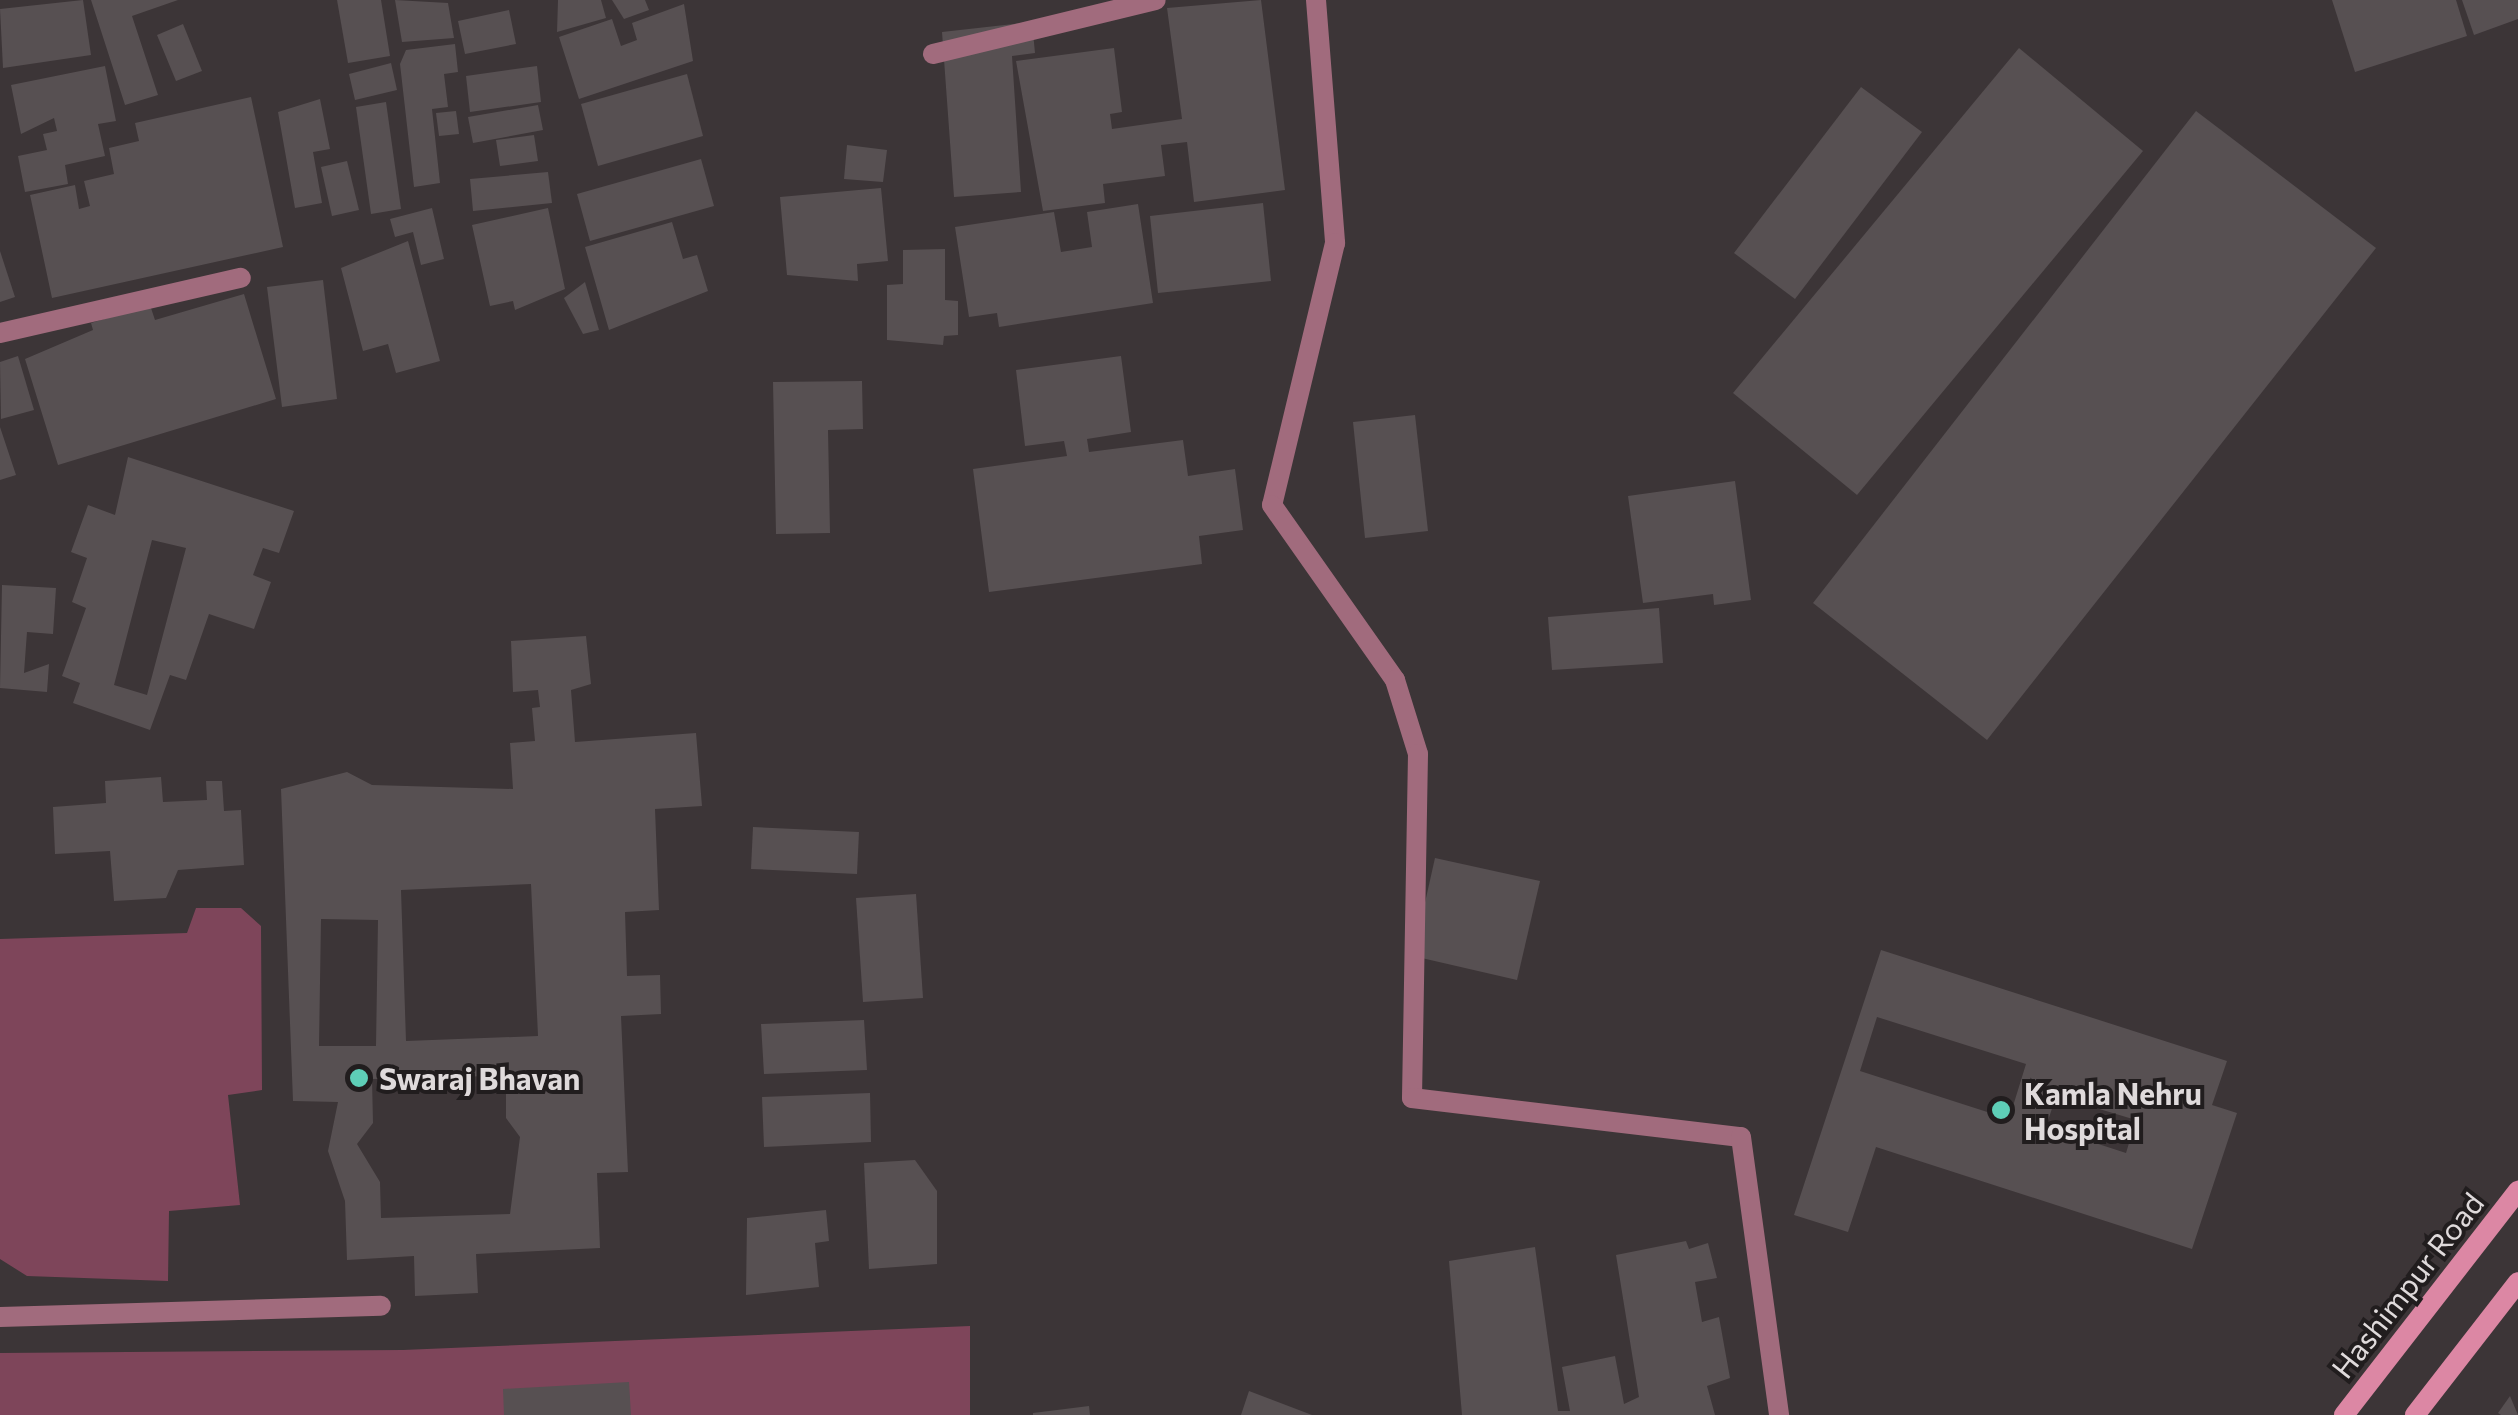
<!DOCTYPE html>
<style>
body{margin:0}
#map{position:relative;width:2518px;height:1415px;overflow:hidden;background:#3c3537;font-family:Commissioner,sans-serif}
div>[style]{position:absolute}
.green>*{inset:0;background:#7e455a}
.building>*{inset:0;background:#575052}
.lane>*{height:20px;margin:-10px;padding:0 10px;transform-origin:10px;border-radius:10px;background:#a16b7d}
.street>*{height:20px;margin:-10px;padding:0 10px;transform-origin:10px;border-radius:10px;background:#a16b7d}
.secondary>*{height:20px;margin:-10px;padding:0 10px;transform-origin:10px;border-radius:10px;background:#dc87a4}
.dots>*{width:28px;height:28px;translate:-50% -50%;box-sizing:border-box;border:5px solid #211d1e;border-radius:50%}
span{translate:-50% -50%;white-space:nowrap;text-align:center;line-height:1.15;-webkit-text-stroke:8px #211d1e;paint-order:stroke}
.poi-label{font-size:30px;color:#dfdadb;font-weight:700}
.left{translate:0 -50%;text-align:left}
.street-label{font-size:30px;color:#dfdadb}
</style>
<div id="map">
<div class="green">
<div style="clip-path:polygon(196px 908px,241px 908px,261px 926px,262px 1090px,228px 1095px,240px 1205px,169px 1211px,168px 1281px,27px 1276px,0 1259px,0 939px,187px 933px)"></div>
<div style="clip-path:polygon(970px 1326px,970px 1415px,0 1415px,0 1353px,403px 1350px)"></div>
</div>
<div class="building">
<div style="clip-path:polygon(83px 0,91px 55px,3px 68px,0 9px)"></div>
<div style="clip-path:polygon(91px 0,178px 0,132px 16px,158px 95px,125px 105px)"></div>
<div style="clip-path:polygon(337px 0,381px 0,390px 56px,348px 63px)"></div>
<div style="clip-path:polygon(395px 0,448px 3px,454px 38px,402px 42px)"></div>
<div style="clip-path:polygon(558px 0,601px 0,606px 18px,557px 32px)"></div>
<div style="clip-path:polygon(612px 0,645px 0,649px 10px,624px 19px)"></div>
<div style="clip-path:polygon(1261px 0,1285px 190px,1194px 202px,1187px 142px,1161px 145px,1165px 176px,1103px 184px,1105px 203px,1043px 211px,1016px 61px,1114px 48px,1122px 112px,1110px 114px,1112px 129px,1182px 119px,1167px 8px)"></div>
<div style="clip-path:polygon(2332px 0,2456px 0,2467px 36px,2355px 72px)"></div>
<div style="clip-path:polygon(2462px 0,2518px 0,2518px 19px,2474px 35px)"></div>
<div style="clip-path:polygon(684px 4px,693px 61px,579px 99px,559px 37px,612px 19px,621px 46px,637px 40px,632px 23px)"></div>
<div style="clip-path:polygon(509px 10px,516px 44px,465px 54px,458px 21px)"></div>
<div style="clip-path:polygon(1032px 22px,1035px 53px,1012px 56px,1021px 192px,954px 197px,942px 32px)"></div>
<div style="clip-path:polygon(183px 24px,202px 71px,176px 81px,157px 35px)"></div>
<div style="clip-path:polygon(455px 44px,458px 72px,444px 74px,448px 107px,432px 109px,440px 183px,414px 187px,400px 64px,406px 50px)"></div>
<div style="clip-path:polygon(2019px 48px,2143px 151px,1857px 495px,1733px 393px)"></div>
<div style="clip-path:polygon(391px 63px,397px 90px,355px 100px,349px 74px)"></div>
<div style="clip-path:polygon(105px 66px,116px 121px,98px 124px,105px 156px,65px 165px,68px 184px,25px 192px,18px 156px,47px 150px,43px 134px,57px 131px,54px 118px,21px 134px,11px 85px)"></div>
<div style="clip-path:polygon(537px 66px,541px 102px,470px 112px,466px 76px)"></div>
<div style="clip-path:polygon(687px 74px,703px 136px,598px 166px,581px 104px)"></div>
<div style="clip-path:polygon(1861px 87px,1922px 132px,1795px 299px,1734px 253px)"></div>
<div style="clip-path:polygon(251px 97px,283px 247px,52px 298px,30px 195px,75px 185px,79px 209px,90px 206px,84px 181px,114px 174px,109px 148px,139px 141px,135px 123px)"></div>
<div style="clip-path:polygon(320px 99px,330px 149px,313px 152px,322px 203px,295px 208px,278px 112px)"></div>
<div style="clip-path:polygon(386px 102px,401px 209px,371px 214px,356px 107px)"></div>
<div style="clip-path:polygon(538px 105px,543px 130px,473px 143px,468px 117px)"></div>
<div style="clip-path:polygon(456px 111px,459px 134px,439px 136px,436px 113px)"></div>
<div style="clip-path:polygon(2196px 111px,2376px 248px,1987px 740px,1813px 603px)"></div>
<div style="clip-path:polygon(534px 135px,538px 161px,500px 166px,496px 140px)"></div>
<div style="clip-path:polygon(847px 145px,887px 150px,883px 182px,844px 179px)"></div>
<div style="clip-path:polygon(701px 159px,714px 206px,590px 241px,577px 194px)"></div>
<div style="clip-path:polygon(347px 161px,359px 210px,332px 216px,321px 167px)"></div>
<div style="clip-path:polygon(548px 172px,552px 203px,473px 211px,470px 179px)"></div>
<div style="clip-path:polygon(881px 188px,888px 261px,857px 264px,858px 281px,787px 275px,780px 197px)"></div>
<div style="clip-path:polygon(1263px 203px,1271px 281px,1158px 293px,1150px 216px)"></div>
<div style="clip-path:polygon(1138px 204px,1153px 303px,999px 327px,997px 313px,969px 317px,955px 227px,1054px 212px,1061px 252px,1092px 247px,1087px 212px)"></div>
<div style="clip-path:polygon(432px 208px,444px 259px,421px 265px,413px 232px,395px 237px,390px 219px)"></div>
<div style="clip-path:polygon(548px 208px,565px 289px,515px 310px,513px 301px,490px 306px,472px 225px)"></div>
<div style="clip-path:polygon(672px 222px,683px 259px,697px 255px,708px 291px,609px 330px,585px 247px)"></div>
<div style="clip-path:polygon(408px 241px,440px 361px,396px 373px,388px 344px,363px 351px,341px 268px)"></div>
<div style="clip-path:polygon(945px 249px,945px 300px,958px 301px,958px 335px,944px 336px,943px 345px,887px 340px,887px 285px,903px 284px,903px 250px)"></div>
<div style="clip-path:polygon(0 251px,15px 297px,0 302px)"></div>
<div style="clip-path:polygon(323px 280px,337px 399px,282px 407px,267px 287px)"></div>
<div style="clip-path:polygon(585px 282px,599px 330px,583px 334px,564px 298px)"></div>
<div style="clip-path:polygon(244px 294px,276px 399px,58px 465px,25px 359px,93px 330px,91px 323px,150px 305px,155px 320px)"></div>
<div style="clip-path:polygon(18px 356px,34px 410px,1px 419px,0 362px)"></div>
<div style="clip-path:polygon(1121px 356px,1131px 432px,1087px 439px,1089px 452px,1183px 440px,1188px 476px,1235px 469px,1243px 530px,1199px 536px,1202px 564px,989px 592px,973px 469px,1067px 456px,1064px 441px,1025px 446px,1016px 370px)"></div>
<div style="clip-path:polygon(862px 381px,863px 429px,828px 430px,830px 533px,776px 534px,773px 382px)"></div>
<div style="clip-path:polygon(1415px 415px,1428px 531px,1365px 538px,1353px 422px)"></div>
<div style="clip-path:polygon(0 427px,16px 475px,0 480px)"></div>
<div style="clip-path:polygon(evenodd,128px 457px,294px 511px,279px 553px,263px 548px,253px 575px,271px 582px,254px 629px,209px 614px,186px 680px,170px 675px,150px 730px,73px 703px,80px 683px,62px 676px,86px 608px,72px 602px,87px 558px,71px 552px,88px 505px,115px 515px,128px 457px,152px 540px,186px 548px,147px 695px,114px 685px,152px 540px)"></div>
<div style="clip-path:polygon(1735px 481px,1751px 600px,1714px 605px,1713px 594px,1643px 603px,1628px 496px)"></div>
<div style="clip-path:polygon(2px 585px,56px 588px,53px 634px,27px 632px,24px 673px,49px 664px,47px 692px,0 688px)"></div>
<div style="clip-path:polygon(1659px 608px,1663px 663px,1552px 670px,1548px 617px)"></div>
<div style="clip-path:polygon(evenodd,586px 636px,591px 684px,571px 690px,575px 742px,696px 733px,702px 806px,655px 809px,659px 910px,625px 912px,627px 976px,660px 975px,661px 1014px,621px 1016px,628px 1172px,597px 1173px,600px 1248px,476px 1254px,478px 1293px,415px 1296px,414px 1256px,347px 1260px,345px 1201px,328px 1151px,338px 1102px,293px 1101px,281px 789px,347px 772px,372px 785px,513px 789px,510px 743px,535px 741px,532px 708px,540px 707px,538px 690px,513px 692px,511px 641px,586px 636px,531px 884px,538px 1036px,406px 1041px,401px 890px,531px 884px,586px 636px,321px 919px,378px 920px,376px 1046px,319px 1046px,321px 919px,586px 636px,534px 1075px,506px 1080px,506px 1118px,520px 1137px,510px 1214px,381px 1218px,380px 1182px,357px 1144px,373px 1123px,372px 1079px,534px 1075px)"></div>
<div style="clip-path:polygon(161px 777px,163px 802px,207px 800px,206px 781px,222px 781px,224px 811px,241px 810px,244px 865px,178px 870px,166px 898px,114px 901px,110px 851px,55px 854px,53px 807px,106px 803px,105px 781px)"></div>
<div style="clip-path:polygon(753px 827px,859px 832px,857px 874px,751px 869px)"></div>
<div style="clip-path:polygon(1435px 858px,1540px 881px,1517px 980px,1413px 956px)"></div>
<div style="clip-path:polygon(916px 894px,923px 998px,863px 1002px,856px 898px)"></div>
<div style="clip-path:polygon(evenodd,1881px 950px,2227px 1061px,2212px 1105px,2237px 1113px,2192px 1249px,1876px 1147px,1848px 1232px,1794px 1215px,1881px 950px,1877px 1017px,2026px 1064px,2009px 1119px,1860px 1071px,1877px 1017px,1881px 950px,2056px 1096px,2136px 1120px,2126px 1153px,2046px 1127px,2056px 1096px)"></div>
<div style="clip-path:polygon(864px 1020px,867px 1070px,764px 1074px,761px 1024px)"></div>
<div style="clip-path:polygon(870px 1093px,871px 1142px,764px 1147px,762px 1097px)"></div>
<div style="clip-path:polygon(915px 1160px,937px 1191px,937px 1264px,869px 1269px,864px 1163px)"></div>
<div style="clip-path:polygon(826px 1210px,829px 1241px,815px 1243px,819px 1287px,746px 1295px,747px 1218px)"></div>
<div style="clip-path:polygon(1686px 1241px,1689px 1249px,1708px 1243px,1717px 1278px,1695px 1282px,1702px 1322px,1719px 1317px,1730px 1378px,1707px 1386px,1715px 1415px,1462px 1415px,1449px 1261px,1535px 1247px,1558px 1411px,1570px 1411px,1562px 1367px,1615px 1356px,1624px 1404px,1639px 1397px,1616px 1255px)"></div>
<div style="clip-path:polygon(629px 1382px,631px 1415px,504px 1415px,503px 1389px)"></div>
<div style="clip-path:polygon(1249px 1391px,1312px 1415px,1241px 1415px)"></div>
<div style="clip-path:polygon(2510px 1396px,2518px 1415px,2501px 1415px,2498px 1413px)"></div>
<div style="clip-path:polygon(1089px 1406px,1090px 1415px,1033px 1415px,1033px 1413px)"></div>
</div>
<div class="lane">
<div style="left:0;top:1317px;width:381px;rotate:-1.7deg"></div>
</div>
<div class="street">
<div style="left:1316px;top:0;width:244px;rotate:85.5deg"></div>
<div style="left:1335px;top:243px;width:269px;rotate:103.5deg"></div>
<div style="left:1272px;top:505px;width:214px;rotate:54.9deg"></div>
<div style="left:1395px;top:680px;width:77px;rotate:72.7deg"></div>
<div style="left:1418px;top:754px;width:344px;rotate:91deg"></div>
<div style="left:1412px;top:1098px;width:331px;rotate:6.8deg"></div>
<div style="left:1741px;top:1137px;width:281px;rotate:82.2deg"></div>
<div style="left:933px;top:54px;width:229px;rotate:-13.6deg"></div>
<div style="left:0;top:333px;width:247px;rotate:-12.9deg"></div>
</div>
<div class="secondary">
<div style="left:2344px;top:1415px;width:284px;rotate:-52.2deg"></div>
<div style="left:2415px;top:1415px;width:168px;rotate:-52.2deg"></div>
</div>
<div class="dots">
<div style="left:359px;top:1078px;background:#5eceb7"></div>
<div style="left:2001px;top:1110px;background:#5eceb7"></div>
</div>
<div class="poi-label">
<span class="left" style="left:379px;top:1078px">Swaraj Bhavan</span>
<span class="left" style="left:2024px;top:1110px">Kamla Nehru<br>Hospital</span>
</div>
<div class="street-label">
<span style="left:2407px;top:1285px;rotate:-52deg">Hashimpur Road</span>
</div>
</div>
